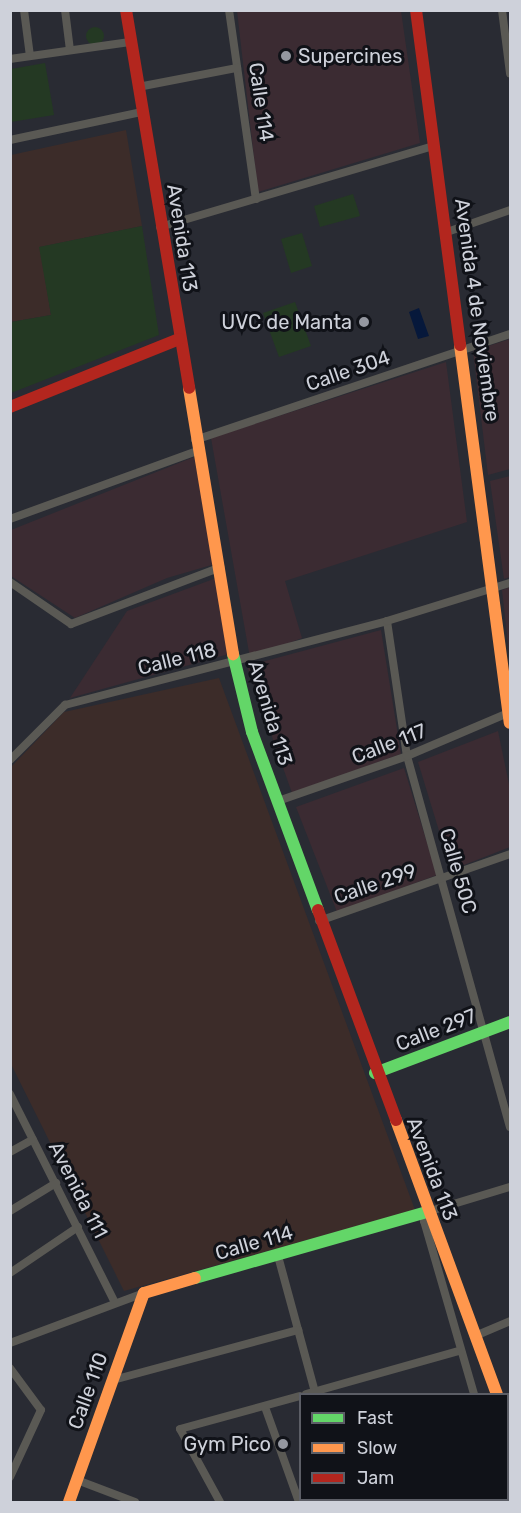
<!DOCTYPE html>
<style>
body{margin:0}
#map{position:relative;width:521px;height:1513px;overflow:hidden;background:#292b33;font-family:Rubik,sans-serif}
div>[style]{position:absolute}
.commercial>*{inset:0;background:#3b2b32}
.industrial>*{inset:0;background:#3c2c29}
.green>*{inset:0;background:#243923}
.round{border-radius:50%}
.water>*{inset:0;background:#06183b}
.street>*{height:8px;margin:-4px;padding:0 4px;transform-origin:4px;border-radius:4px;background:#5a5954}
.fast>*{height:12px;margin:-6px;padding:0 6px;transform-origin:6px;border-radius:6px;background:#63d668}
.slow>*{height:12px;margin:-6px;padding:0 6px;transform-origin:6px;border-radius:6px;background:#ff974d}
.jam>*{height:12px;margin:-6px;padding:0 6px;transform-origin:6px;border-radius:6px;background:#b3261e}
.dots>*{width:16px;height:16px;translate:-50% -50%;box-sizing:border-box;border:3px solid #101218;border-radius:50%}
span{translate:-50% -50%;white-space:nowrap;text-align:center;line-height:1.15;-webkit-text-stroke:6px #101218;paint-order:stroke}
.poi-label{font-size:20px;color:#ced1da}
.left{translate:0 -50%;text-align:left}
.right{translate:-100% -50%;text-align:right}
.street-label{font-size:20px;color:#ced1da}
.frame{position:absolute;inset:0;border:12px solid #ced1da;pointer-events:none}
.legend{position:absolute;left:299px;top:1393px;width:210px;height:108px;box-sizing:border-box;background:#101218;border:2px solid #5c5e66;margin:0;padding:8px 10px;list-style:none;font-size:18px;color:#ced1da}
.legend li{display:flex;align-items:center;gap:12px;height:30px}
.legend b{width:30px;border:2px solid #5c5e66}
</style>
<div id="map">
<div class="commercial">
<div style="clip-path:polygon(237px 11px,401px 11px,420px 143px,258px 192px)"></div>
<div style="clip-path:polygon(510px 339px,510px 469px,488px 475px,473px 351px)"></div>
<div style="clip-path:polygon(446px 362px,467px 522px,285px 581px,302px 638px,250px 658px,211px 438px)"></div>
<div style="clip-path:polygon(194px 457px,215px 564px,167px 578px,75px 618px,11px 576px,11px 530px)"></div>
<div style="clip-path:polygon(510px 476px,510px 577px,504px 579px,490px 481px)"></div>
<div style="clip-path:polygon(219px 577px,229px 654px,70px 698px,127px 611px)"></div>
<div style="clip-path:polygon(510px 587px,510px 662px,502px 590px)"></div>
<div style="clip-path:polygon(381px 630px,401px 754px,292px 793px,247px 666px)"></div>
<div style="clip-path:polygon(498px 731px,510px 789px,510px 847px,451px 870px,418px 762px)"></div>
<div style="clip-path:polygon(404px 768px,437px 875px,337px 912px,296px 807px)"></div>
</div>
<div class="industrial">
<div style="clip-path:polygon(126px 130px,142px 226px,40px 247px,51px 315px,11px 322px,11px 155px)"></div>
<div style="clip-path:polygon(219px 678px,415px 1210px,124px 1291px,11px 1064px,11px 767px,64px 712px)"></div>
</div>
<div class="green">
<div class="round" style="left:86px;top:27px;width:18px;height:18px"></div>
<div style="clip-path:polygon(45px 63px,54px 115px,11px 122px,11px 69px)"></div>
<div style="clip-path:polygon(353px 194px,360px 216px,320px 227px,314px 206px)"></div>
<div style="clip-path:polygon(142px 226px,159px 335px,11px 393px,11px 322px,51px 315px,39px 247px)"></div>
<div style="clip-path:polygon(302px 233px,312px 266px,291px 273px,281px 239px)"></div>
<div style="clip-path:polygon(295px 302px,311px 346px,279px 357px,263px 313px)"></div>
</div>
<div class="water">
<div style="clip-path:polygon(419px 308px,429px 336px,418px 339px,409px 312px)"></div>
</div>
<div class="street">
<div style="left:24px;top:10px;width:46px;rotate:82.6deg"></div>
<div style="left:65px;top:10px;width:40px;rotate:82.9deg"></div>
<div style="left:229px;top:10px;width:191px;rotate:81.9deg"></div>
<div style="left:502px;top:10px;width:64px;rotate:82.8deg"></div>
<div style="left:10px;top:59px;width:121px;rotate:-8.1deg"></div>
<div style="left:138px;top:87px;width:101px;rotate:-10.9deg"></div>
<div style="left:10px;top:140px;width:135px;rotate:-12deg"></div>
<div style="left:160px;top:227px;width:286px;rotate:-16.5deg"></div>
<div style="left:447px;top:232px;width:67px;rotate:-19.2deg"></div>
<div style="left:195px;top:440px;width:332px;rotate:-18.6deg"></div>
<div style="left:10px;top:519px;width:199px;rotate:-20deg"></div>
<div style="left:10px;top:582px;width:74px;rotate:34.5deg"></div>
<div style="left:71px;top:624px;width:160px;rotate:-20.8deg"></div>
<div style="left:387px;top:621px;width:136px;rotate:81.6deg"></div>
<div style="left:407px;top:756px;width:385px;rotate:74.5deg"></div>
<div style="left:10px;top:760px;width:78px;rotate:-45deg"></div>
<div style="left:65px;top:705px;width:333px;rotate:-14.6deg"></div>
<div style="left:387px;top:621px;width:129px;rotate:-17.2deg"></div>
<div style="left:278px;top:801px;width:137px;rotate:-19.2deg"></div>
<div style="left:407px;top:756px;width:112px;rotate:-23.1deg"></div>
<div style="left:319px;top:921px;width:202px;rotate:-19.3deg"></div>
<div style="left:10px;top:1094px;width:232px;rotate:63.3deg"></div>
<div style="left:10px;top:1152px;width:26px;rotate:-29deg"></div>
<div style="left:10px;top:1211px;width:54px;rotate:-31.3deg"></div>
<div style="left:278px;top:1256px;width:141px;rotate:74.8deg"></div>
<div style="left:10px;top:1273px;width:82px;rotate:-34.1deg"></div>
<div style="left:475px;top:1336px;width:38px;rotate:-23deg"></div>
<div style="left:10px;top:1343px;width:143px;rotate:-20.5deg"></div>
<div style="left:10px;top:1368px;width:52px;rotate:53.6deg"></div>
<div style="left:41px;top:1410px;width:74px;rotate:114.8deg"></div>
<div style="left:113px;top:1380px;width:192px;rotate:-15.1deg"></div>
<div style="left:306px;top:1394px;width:159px;rotate:-15.7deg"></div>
<div style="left:474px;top:1394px;width:180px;rotate:-106.1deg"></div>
<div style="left:424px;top:1221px;width:9px;rotate:-72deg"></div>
<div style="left:427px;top:1212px;width:87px;rotate:-16.8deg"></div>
<div style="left:265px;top:1407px;width:101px;rotate:70.3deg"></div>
<div style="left:77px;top:1480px;width:62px;rotate:20.8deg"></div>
<div style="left:508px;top:1484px;width:8px;rotate:76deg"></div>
<div style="left:220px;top:1502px;width:83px;rotate:-118.7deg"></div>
<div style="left:180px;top:1429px;width:124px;rotate:-15.4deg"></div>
<div style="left:317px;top:1502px;width:8px;rotate:-14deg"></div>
</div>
<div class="fast">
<div style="left:233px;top:654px;width:80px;rotate:76.3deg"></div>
<div style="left:252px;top:732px;width:190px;rotate:69.7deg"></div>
<div style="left:375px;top:1073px;width:144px;rotate:-20.7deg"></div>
<div style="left:195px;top:1278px;width:241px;rotate:-15.9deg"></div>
</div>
<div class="slow">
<div style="left:460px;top:345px;width:381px;rotate:82.5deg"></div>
<div style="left:189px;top:388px;width:270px;rotate:80.6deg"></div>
<div style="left:396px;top:1120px;width:292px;rotate:69.8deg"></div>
<div style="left:508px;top:1422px;width:8px;rotate:76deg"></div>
<div style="left:69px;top:1502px;width:222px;rotate:-70.3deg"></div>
<div style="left:144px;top:1293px;width:53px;rotate:-16.4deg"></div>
</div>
<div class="jam">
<div style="left:126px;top:10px;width:383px;rotate:80.5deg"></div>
<div style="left:416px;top:10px;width:338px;rotate:82.5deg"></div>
<div style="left:10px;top:407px;width:182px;rotate:-21.9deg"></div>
<div style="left:318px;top:910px;width:224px;rotate:69.6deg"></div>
</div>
<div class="dots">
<div style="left:286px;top:56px;background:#9497a0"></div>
<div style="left:364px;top:322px;background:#9497a0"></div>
<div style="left:283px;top:1444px;background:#9497a0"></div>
</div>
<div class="poi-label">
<span class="left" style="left:298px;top:56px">Supercines</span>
<span class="right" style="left:352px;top:322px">UVC de Manta</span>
<span class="right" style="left:271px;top:1444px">Gym Pico</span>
</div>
<div class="street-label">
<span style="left:261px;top:102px;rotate:82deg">Calle 114</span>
<span style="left:182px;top:238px;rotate:81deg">Avenida 113</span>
<span style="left:477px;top:310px;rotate:82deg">Avenida 4 de Noviembre</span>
<span style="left:348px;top:371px;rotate:-19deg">Calle 304</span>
<span style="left:177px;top:659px;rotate:-14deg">Calle 118</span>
<span style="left:270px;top:713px;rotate:73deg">Avenida 113</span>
<span style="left:389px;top:744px;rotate:-21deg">Calle 117</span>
<span style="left:458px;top:871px;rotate:74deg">Calle 50C</span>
<span style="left:375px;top:884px;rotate:-19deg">Calle 299</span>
<span style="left:436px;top:1030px;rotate:-21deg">Calle 297</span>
<span style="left:432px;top:1169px;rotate:69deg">Avenida 113</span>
<span style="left:78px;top:1190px;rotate:63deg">Avenida 111</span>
<span style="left:254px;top:1243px;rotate:-16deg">Calle 114</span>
<span style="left:88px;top:1391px;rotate:-70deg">Calle 110</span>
</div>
<div class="frame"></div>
<ul class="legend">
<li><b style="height:8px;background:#63d668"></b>Fast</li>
<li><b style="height:8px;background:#ff974d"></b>Slow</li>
<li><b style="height:8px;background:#b3261e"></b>Jam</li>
</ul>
</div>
